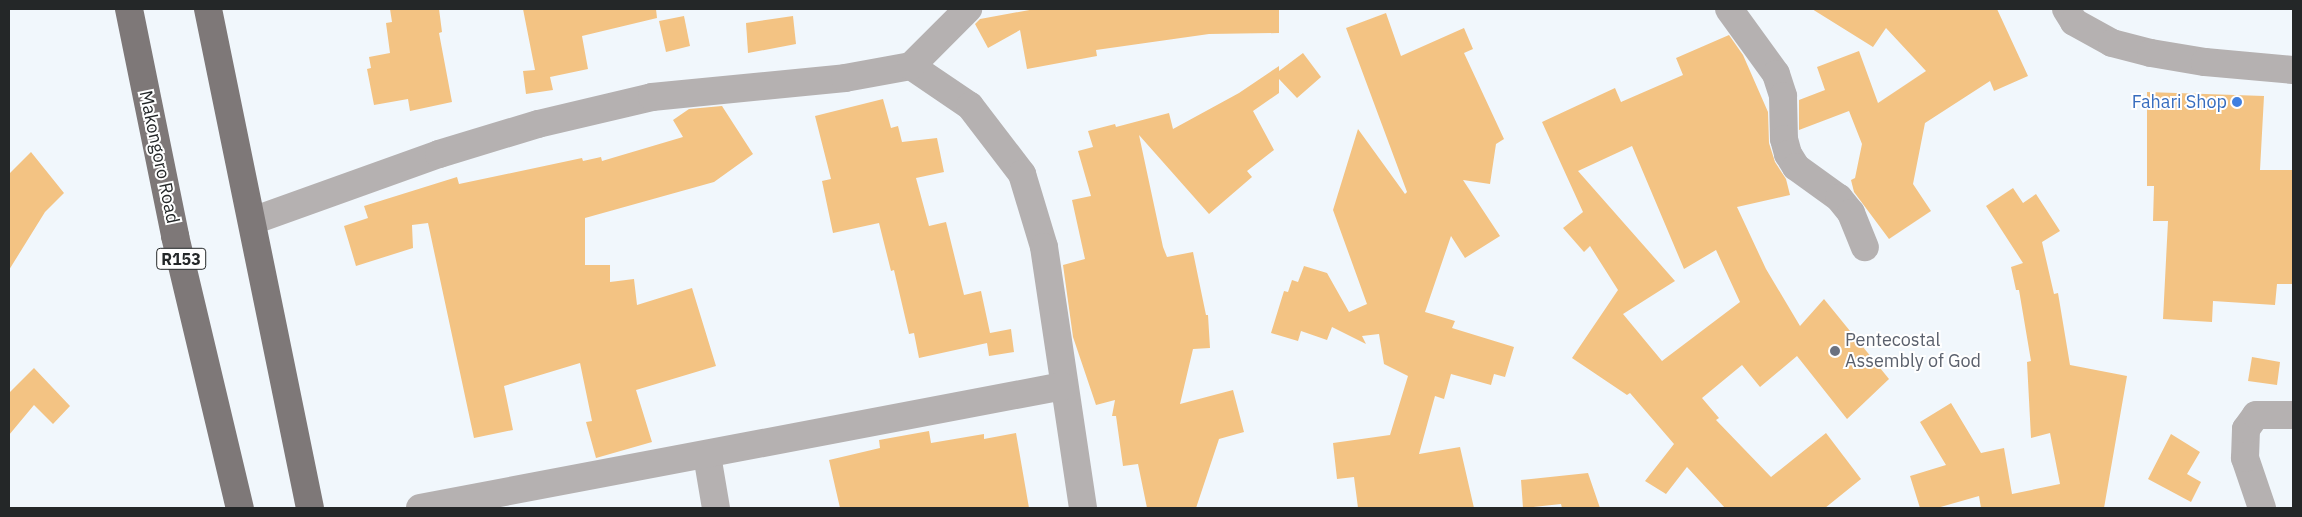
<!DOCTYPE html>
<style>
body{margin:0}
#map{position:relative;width:2302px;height:517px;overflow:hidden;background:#f1f7fc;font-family:"IBM Plex Sans",sans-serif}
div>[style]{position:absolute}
.building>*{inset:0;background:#f3c383}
.minor>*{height:28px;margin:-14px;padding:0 14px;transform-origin:14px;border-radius:14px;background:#b5b1b1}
.major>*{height:28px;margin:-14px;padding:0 14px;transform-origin:14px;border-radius:14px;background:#7e7878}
.dots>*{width:14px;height:14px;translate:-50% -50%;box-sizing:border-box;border:2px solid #fff;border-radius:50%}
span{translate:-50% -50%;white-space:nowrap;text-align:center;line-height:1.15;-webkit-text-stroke:4px #fff;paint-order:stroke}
.shield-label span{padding:1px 4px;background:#fff;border:1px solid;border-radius:4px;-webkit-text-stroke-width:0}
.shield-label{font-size:16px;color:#242728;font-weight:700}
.shop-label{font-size:18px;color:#366cbe}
.right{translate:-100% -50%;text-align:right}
.street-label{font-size:18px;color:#242728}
.worship-label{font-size:18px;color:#5b616d}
.left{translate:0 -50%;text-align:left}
.frame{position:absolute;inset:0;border:10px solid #242728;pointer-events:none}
</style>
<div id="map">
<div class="building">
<div style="clip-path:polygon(390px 9px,439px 9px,442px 32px,439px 33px,452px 102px,410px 111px,408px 99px,374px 105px,367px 69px,371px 68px,369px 57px,390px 53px,386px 23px,392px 22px)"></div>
<div style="clip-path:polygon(523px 9px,656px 9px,657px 18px,582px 36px,588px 69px,550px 77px,553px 90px,526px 94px,523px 71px,535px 70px)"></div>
<div style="clip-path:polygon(1035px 9px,1279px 9px,1279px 33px,1209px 34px,1096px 50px,1097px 56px,1027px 69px,1020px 30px,988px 48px,975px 24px,980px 19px)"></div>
<div style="clip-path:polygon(1812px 9px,1997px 9px,2028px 76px,1994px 91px,1990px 81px,1925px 123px,1913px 184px,1931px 211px,1889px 239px,1854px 192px,1851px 180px,1855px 178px,1862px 144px,1849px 111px,1799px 130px,1799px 100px,1825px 90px,1817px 67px,1859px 51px,1878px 103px,1926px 71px,1886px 28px,1873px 47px)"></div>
<div style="clip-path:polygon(1386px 13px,1401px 56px,1464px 28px,1473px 49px,1464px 53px,1504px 139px,1496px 144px,1490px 184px,1463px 180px,1500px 236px,1465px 258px,1451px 236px,1425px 312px,1455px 321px,1452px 328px,1514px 347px,1505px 377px,1494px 374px,1491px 385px,1451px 374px,1444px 399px,1435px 396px,1419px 454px,1460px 447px,1474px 508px,1358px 508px,1354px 477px,1337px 479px,1333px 443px,1390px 435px,1408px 376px,1384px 364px,1379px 334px,1362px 336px,1366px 344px,1332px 327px,1327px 340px,1301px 331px,1298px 341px,1271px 333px,1284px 291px,1288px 292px,1292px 280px,1298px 282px,1304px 266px,1327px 273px,1349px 312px,1367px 304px,1333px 210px,1358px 129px,1405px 194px,1407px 192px,1346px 28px)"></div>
<div style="clip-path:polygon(684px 16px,690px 46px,666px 52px,659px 21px)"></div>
<div style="clip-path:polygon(793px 16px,796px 44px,748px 53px,746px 23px)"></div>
<div style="clip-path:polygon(evenodd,1729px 35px,1743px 55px,1768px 112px,1769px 143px,1775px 162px,1786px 179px,1790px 195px,1737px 207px,1766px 269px,1800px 326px,1824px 299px,1889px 379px,1847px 419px,1797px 356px,1760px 387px,1742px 365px,1702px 398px,1719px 418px,1716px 420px,1771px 477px,1826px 433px,1861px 479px,1825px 508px,1725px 508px,1687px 467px,1666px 494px,1645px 481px,1674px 444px,1630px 393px,1627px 395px,1572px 358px,1618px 290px,1590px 246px,1584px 252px,1563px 228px,1583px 212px,1542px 122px,1615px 88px,1621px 102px,1683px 75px,1676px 58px,1729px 35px,1632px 146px,1684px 269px,1716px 250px,1740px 302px,1662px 361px,1623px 314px,1675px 281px,1578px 171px,1632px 146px)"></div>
<div style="clip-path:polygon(1303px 53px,1321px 77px,1297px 98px,1279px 79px,1279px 93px,1253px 111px,1274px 150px,1247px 171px,1252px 177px,1209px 214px,1139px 135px,1163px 247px,1167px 257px,1193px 252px,1206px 315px,1208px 315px,1210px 348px,1193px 349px,1180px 404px,1233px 390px,1244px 432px,1219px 439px,1196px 508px,1147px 508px,1138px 464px,1123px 466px,1116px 416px,1112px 416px,1115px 400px,1096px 405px,1073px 337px,1063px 265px,1085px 259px,1072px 200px,1091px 196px,1078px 151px,1093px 147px,1088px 131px,1115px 124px,1116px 127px,1169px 113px,1173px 129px,1239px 93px,1279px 66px,1279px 71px)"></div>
<div style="clip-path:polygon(2147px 92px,2264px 96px,2260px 170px,2293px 170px,2293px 284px,2277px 284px,2275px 305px,2213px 301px,2212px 322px,2163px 319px,2168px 221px,2153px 221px,2154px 186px,2147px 186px)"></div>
<div style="clip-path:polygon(883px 99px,891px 128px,898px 126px,902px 142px,937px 138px,944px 172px,916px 178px,929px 226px,946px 222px,964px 295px,981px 291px,990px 333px,1011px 329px,1014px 352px,989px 356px,987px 343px,919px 358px,914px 333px,909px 334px,894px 270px,891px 271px,879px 223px,833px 233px,822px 181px,831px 179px,815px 116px)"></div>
<div style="clip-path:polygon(722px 106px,753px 154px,714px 182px,585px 218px,585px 265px,610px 265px,610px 282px,634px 279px,637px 305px,692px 288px,716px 366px,636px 390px,652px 442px,596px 458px,586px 422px,592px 421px,580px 363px,504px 386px,513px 430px,474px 438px,428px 223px,412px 225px,413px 248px,356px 266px,344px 226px,368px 218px,364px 206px,457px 177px,459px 184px,582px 158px,583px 161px,601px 157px,602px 161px,683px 137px,673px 120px,689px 109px)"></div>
<div style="clip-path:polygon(31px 152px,64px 193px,45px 212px,9px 270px,9px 174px)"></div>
<div style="clip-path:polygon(2013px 188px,2023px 203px,2036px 194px,2060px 231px,2042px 242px,2054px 294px,2058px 293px,2070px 365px,2127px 376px,2104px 508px,1981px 508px,1979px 496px,1937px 508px,1920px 508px,1910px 476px,1946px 465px,1920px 422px,1951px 403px,1981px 453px,2004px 448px,2012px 494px,2060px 484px,2050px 433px,2031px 438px,2027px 362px,2031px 361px,2019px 290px,2016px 290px,2011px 267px,2023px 263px,1986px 206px)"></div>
<div style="clip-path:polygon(2252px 357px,2280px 362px,2277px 385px,2248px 381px)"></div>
<div style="clip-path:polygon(34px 368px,70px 406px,53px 424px,34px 405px,9px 435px,9px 393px)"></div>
<div style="clip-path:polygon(929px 431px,931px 443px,984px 434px,984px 439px,1016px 433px,1029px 508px,840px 508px,829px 460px,880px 448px,879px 440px)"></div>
<div style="clip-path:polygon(2171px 434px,2200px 452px,2187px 474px,2201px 482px,2191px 502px,2148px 479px)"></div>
<div style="clip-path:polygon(1588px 473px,1600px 508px,1562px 508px,1561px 504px,1523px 508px,1521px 480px)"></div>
</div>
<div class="minor">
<div style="left:1729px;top:9px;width:80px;rotate:54.1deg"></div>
<div style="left:1776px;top:74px;width:23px;rotate:72deg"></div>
<div style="left:1783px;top:96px;width:43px;rotate:88.7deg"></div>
<div style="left:1784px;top:139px;width:16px;rotate:75deg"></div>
<div style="left:1788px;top:154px;width:15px;rotate:58deg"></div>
<div style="left:1796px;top:167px;width:53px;rotate:35.8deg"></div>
<div style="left:1839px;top:198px;width:19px;rotate:51deg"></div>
<div style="left:1851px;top:213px;width:37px;rotate:68deg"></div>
<div style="left:2066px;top:9px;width:15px;rotate:58deg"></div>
<div style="left:2074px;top:22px;width:43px;rotate:28.9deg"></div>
<div style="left:2112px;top:43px;width:40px;rotate:14.4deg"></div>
<div style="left:2151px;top:53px;width:55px;rotate:9.5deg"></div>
<div style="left:2205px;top:62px;width:88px;rotate:5.2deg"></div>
<div style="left:911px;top:66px;width:71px;rotate:34.1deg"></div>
<div style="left:970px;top:106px;width:86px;rotate:52.6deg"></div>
<div style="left:1022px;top:174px;width:76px;rotate:73.2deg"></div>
<div style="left:1044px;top:247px;width:264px;rotate:81.5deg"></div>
<div style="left:252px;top:221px;width:199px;rotate:-19.7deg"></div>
<div style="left:439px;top:154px;width:103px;rotate:-16.9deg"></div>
<div style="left:538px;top:124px;width:117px;rotate:-13.3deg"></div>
<div style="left:652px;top:97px;width:194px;rotate:-5.6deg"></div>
<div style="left:845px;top:78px;width:67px;rotate:-10.3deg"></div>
<div style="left:911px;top:66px;width:81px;rotate:-45deg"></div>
<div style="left:707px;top:455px;width:54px;rotate:80.4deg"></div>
<div style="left:420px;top:508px;width:654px;rotate:-10.74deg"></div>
<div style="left:2262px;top:508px;width:53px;rotate:-108.8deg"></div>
<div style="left:2245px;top:458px;width:29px;rotate:-88deg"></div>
<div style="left:2246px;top:429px;width:17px;rotate:-54deg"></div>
<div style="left:2256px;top:415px;width:37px"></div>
</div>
<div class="major">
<div style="left:129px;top:9px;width:232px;rotate:78.5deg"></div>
<div style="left:175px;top:236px;width:280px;rotate:76.6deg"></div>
<div style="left:208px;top:9px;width:509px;rotate:78.45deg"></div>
</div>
<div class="dots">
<div style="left:2237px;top:102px;background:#3f7fe0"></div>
<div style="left:1835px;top:351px;background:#6b7280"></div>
</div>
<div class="shield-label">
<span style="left:181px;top:259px">R153</span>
</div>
<div class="shop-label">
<span class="right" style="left:2227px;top:102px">Fahari Shop</span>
</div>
<div class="street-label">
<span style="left:159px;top:157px;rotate:78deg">Makongoro Road</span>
</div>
<div class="worship-label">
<span class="left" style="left:1845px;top:351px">Pentecostal<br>Assembly of God</span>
</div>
<div class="frame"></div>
</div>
